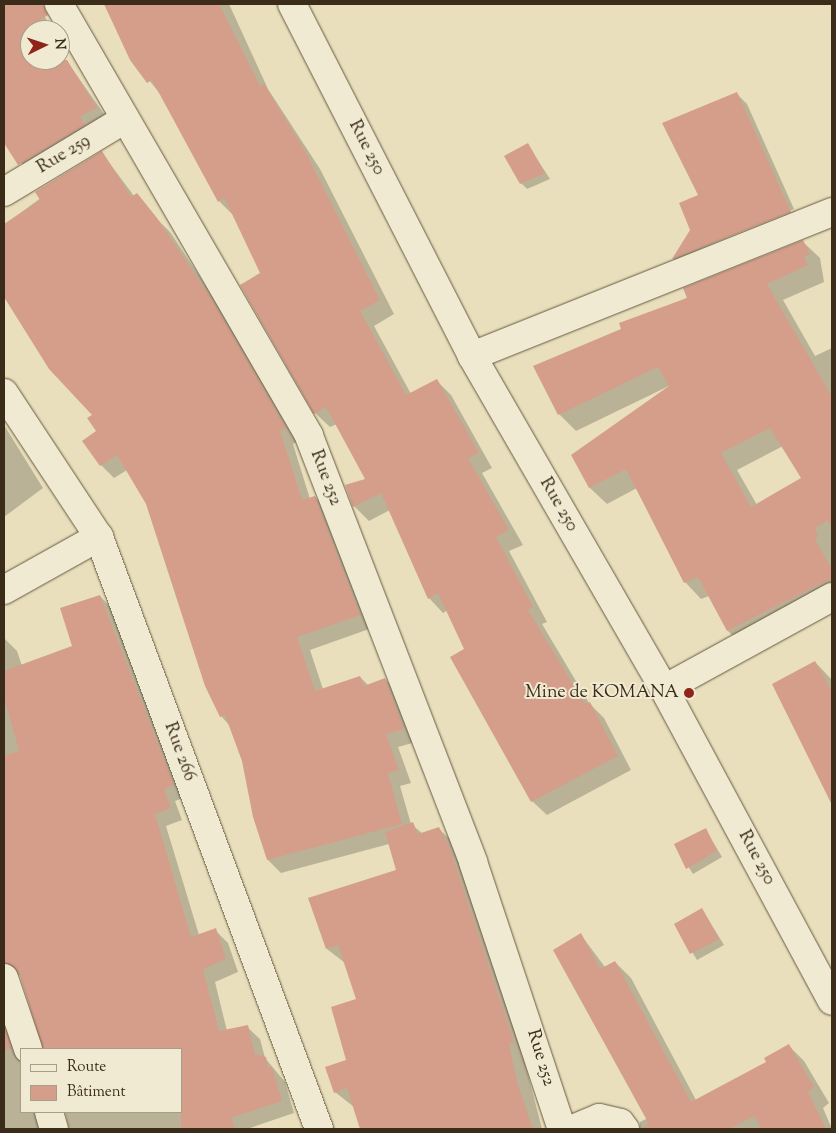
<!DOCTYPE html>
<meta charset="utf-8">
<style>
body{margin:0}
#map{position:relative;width:836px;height:1133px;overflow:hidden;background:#e9dfbc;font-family:"Sorts Mill Goudy",serif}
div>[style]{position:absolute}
.shadow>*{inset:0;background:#0003}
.building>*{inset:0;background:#d49e8b}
.roads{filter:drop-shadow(0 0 1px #665941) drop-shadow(0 0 1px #665941)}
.street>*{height:28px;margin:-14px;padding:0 14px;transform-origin:14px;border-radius:14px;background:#f1ead3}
.secondary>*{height:28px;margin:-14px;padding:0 14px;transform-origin:14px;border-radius:14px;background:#f1ead3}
.dots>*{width:14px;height:14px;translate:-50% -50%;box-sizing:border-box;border:2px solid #f1ead3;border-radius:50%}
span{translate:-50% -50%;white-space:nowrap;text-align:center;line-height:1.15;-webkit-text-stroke:4px #f1ead3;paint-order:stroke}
.street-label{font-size:18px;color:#3a2c18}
.poi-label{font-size:18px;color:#3a2c18}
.right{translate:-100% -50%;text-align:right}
.frame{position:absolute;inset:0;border:5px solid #3a2c18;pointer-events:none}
.legend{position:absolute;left:20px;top:1048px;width:162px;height:65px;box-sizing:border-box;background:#f1ead3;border:1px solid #a89e88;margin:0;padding:6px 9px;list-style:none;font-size:15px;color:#3a2c18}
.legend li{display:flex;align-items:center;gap:10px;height:25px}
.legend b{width:25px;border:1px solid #a89e88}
.north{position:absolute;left:20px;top:20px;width:50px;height:50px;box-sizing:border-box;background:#f1ead3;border:1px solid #a89e88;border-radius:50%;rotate:86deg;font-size:14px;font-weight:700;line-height:20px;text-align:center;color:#3a2c18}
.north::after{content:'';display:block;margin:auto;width:18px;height:22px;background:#8f2418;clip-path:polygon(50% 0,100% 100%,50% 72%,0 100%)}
</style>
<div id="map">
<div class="shadow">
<div style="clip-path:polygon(4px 4px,37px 4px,53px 30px,30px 30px,30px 60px,55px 60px,73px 70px,109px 121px,32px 177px,4px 140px)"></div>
<div style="clip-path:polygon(104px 4px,229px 4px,268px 89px,320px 169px,394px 314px,374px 326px,411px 394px,437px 381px,451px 395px,492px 468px,482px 473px,523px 545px,509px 551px,547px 622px,542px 624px,589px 703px,604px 718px,631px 770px,547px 815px,532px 801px,448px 610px,443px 613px,429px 598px,390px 510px,369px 521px,354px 506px,366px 479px,337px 424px,330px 427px,315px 413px,262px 274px,233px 215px,219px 201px,161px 95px,132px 59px)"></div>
<div style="clip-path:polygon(737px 94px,747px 104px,794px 209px,695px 251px,795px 211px,800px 222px,683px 269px,673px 259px,692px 230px,700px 195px)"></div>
<div style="clip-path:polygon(528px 145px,550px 179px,527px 189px,521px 183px)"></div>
<div style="clip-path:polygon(102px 153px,134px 196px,170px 232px,226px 316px,298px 441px,293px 444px,310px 499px,315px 497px,328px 510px,372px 628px,310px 650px,323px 689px,360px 677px,369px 686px,385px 679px,398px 692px,416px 742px,398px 747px,411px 783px,400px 786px,411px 824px,423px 834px,439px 829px,455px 844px,529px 1058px,524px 1059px,542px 1129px,361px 1129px,354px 1107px,335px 1092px,347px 1060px,357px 1000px,345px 963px,327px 949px,310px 899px,397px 870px,389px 844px,281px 873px,268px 860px,244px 761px,230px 726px,221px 716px,147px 503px,127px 470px,114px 478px,101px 465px,94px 415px,50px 368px,4px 295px,4px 225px)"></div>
<div style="clip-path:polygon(evenodd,803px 242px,820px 258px,824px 282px,783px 300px,815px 356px,832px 348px,832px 603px,744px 647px,728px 631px,709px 596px,701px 599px,685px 582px,637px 488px,607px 504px,590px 488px,573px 455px,671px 385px,576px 431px,559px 414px,622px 329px,803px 242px,783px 446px,803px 478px,757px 505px,737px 470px,783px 446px)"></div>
<div style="clip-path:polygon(4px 425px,43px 488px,4px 517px)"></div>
<div style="clip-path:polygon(100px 596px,112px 609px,186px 797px,175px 801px,182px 820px,166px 826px,199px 935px,215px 930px,228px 943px,238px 972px,215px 982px,227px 1031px,247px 1027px,260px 1039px,265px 1058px,285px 1082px,294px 1113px,247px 1129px,69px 1129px,65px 1112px,181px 1112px,181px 1049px,43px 1049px,21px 975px,12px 976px,4px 984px,4px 638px,17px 651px,22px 666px,74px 647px)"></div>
<div style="clip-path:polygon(815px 662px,832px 680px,832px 803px,773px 685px)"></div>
<div style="clip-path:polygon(706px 830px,722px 857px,693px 874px,675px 845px)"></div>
<div style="clip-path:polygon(702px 909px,724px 945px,697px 960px,675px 924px)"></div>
<div style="clip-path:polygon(581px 935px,605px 967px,615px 962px,631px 978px,696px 1100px,768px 1062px,788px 1045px,804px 1061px,829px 1103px,823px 1108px,832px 1129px,640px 1129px,640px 1122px,648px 1118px)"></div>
<div style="clip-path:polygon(4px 1003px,21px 1055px,21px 1112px,54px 1112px,46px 1129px,4px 1129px)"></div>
</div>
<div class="building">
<div style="clip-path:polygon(4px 4px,43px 4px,48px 15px,30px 26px,30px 60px,67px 60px,97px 108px,80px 116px,85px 125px,18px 165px,4px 143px)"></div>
<div style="clip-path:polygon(104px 4px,219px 4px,260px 86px,264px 84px,306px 153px,380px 300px,360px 311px,406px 395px,437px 379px,479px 453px,468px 458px,509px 530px,496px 537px,533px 607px,528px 610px,585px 704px,590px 702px,618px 756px,531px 802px,450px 657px,464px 649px,438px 593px,428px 599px,381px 493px,353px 507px,345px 485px,365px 479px,326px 407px,314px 414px,240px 285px,260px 273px,224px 197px,218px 202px,152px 80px,147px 83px,130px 60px)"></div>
<div style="clip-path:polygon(737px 92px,791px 212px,672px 259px,690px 230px,679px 203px,698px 195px,662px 123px)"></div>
<div style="clip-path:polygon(528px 143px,545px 173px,520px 184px,504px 156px)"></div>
<div style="clip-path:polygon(102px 151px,131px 197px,137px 193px,157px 218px,213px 301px,286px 428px,280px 431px,302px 500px,315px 496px,360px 615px,297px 637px,315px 691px,360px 676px,364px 686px,385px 678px,404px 729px,386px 734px,399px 770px,388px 773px,402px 824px,267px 860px,253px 817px,242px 761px,225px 715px,220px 717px,205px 686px,146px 504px,117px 455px,100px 466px,82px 441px,96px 431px,87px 418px,92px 415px,49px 369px,4px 297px,4px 224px,40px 200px,35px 192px)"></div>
<div style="clip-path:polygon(evenodd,803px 240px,810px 254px,804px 257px,808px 265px,767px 284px,832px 397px,832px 527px,828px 520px,815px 528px,818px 535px,815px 540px,832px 569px,832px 578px,727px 631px,698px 577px,684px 583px,626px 469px,589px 488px,571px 455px,669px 386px,658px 367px,558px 415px,533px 366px,621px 329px,619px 323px,687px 298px,683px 288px,803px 240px,770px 428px,801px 478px,751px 507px,721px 453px,770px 428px)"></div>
<div style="clip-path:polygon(100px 595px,174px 785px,164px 789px,171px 808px,155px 814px,191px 937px,216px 928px,226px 959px,203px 969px,219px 1031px,248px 1025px,255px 1054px,266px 1057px,268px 1068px,272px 1067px,282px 1101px,231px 1118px,235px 1129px,181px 1129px,181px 1049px,43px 1049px,19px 973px,4px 963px,4px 756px,19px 751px,4px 697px,4px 671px,72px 646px,60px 608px)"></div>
<div style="clip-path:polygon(815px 661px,832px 692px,832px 805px,772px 684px)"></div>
<div style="clip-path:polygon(413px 822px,418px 834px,439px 827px,449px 846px,514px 1042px,509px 1044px,517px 1082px,533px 1129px,360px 1129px,347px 1088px,334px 1093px,325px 1067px,346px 1060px,331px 1007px,356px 999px,338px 945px,326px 949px,308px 898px,396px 870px,385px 832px)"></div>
<div style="clip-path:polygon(706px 828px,717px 851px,686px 869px,674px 844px)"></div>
<div style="clip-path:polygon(702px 908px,719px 939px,690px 954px,674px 924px)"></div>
<div style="clip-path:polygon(581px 933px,600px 969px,615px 961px,691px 1102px,766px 1062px,764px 1058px,789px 1044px,814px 1087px,808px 1092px,826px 1129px,762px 1129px,754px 1116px,729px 1129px,640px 1129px,649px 1124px,553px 950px)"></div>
<div style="clip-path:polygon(4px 1026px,12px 1049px,4px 1049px)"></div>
</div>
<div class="roads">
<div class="street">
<div style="left:59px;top:4px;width:499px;rotate:59.9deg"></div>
<div style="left:309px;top:436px;width:456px;rotate:68.9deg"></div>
<div style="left:473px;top:862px;width:281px;rotate:71.6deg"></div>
<div style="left:4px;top:192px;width:141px;rotate:-31.1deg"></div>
<div style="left:472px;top:356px;width:388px;rotate:-21.8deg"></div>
<div style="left:4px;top:393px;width:173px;rotate:56.6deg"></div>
<div style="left:99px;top:537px;width:632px;rotate:69.61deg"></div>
<div style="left:4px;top:590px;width:109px;rotate:-29.2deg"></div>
<div style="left:664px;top:689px;width:192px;rotate:-28.7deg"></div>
<div style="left:4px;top:978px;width:75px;rotate:71.3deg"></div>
<div style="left:49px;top:1112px;width:18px;rotate:74deg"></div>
<div style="left:573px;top:1129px;width:28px;rotate:-23deg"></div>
<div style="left:599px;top:1118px;width:22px;rotate:13deg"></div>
<div style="left:620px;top:1123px;width:8px;rotate:50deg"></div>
</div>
<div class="secondary">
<div style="left:292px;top:4px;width:395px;rotate:62.9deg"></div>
<div style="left:472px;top:356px;width:384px;rotate:60deg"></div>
<div style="left:664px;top:689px;width:354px;rotate:61.7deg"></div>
</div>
</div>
<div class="dots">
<div style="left:689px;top:693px;background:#8f2418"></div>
</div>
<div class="street-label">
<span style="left:366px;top:148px;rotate:63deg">Rue 250</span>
<span style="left:64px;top:155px;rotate:-31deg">Rue 259</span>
<span style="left:325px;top:478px;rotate:69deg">Rue 252</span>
<span style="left:558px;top:505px;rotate:60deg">Rue 250</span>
<span style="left:179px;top:752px;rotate:70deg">Rue 266</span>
<span style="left:756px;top:858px;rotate:62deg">Rue 250</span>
<span style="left:540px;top:1058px;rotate:73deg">Rue 252</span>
</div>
<div class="poi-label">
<span class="right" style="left:679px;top:693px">Mine de KOMANA</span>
</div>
<div class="frame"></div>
<ul class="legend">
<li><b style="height:6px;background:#f1ead3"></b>Route</li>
<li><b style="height:14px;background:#d49e8b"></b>Bâtiment</li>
</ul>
<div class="north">N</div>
</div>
